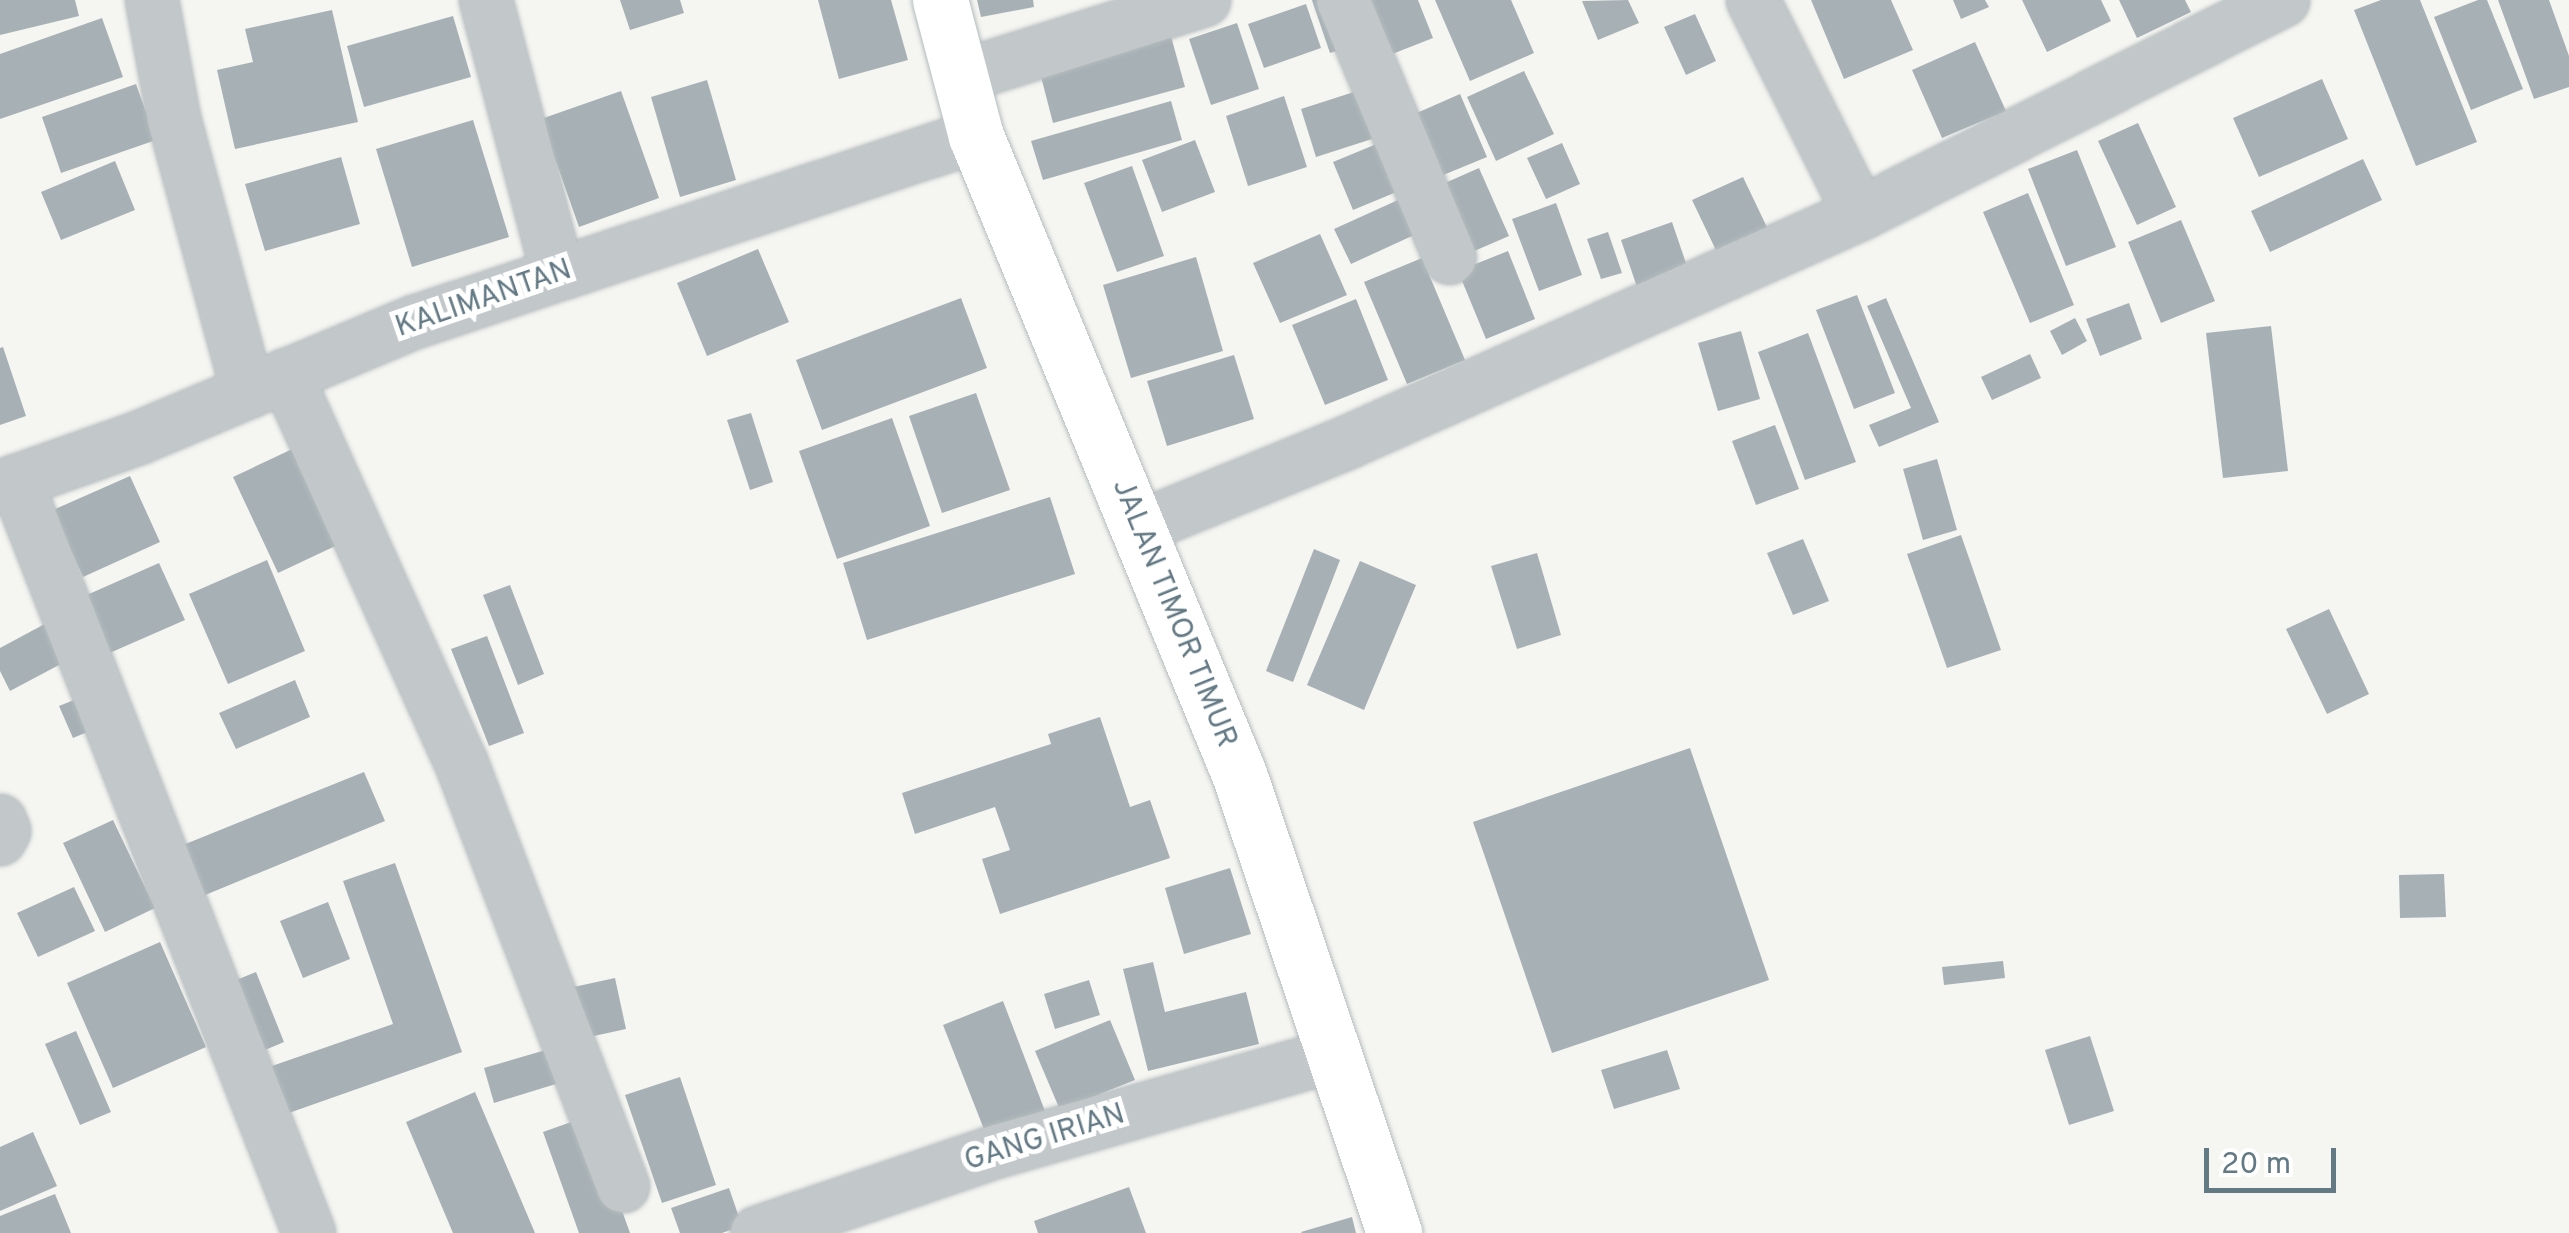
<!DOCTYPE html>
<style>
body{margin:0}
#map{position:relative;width:2569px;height:1233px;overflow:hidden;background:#f5f5f1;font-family:Overpass,sans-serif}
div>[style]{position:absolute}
.building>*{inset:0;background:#a7b1b5}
.roads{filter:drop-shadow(0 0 2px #b4bbbe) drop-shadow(0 0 2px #b4bbbe)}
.street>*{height:52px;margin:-26px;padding:0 26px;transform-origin:26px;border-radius:26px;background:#c2c7c9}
.secondary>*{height:55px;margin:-27.5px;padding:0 27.5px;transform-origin:27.5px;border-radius:27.5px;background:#fff}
span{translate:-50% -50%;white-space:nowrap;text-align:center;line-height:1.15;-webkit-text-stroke:10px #fff;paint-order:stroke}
.street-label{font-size:30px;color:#637984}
.scale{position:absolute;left:2204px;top:1148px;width:132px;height:45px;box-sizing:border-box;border:5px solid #637984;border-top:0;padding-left:12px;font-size:30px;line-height:35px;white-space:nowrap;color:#637984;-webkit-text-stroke:8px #fff;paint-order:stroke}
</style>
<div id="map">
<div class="building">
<div style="clip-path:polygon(0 0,75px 0,79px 16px,0 35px)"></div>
<div style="clip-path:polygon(620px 0,680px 0,684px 13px,630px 30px)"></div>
<div style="clip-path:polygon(818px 0,891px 0,908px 60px,839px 79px)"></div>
<div style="clip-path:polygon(977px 0,1033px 0,1034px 7px,981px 17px)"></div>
<div style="clip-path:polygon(1312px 0,1337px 0,1353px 46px,1330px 53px)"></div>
<div style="clip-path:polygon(1359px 0,1418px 0,1433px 38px,1382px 58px)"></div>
<div style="clip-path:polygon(1435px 0,1511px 0,1534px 53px,1470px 81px)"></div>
<div style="clip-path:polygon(1628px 0,1639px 23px,1598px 40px,1582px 1px)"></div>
<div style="clip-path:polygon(1811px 0,1891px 0,1913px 50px,1844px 79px)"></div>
<div style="clip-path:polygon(1953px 0,1985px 0,1989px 7px,1961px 19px)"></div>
<div style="clip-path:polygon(2022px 0,2101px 0,2111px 21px,2047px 52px)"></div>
<div style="clip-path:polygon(2119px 0,2185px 0,2191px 12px,2137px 38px)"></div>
<div style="clip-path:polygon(2381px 0,2420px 0,2477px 142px,2416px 166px,2354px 10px)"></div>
<div style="clip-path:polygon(2478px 0,2487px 0,2523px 89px,2471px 110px,2434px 17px)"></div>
<div style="clip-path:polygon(2498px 0,2549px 0,2569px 56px,2569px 87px,2534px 99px)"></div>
<div style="clip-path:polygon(1306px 4px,1321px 48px,1264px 68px,1248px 24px)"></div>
<div style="clip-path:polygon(332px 10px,358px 122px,235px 149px,217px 70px,253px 62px,245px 29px)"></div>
<div style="clip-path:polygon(1695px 14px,1716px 61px,1686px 75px,1664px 27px)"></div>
<div style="clip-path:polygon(453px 16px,471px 77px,364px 107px,347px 46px)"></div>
<div style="clip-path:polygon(102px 18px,123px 77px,0 119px,0 54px)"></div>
<div style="clip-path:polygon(1237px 23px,1259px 89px,1211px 105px,1189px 39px)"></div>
<div style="clip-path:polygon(1169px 29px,1185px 87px,1053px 123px,1038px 65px)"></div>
<div style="clip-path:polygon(1975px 42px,2006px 111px,1942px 138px,1912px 70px)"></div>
<div style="clip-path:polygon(1524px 71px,1554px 134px,1496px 161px,1467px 97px)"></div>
<div style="clip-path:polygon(2322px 79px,2348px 139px,2259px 177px,2233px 118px)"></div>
<div style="clip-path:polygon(707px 80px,736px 180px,680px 197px,651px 97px)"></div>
<div style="clip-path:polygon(136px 84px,156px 140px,61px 173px,42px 117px)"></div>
<div style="clip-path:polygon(621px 91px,659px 198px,579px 227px,541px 119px)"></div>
<div style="clip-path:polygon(1357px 91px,1372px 139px,1316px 157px,1301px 109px)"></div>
<div style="clip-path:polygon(1460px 94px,1487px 157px,1436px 178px,1410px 116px)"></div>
<div style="clip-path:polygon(1284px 96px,1307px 167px,1248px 186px,1226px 116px)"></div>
<div style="clip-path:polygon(1171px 101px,1182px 140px,1043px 180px,1031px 141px)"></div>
<div style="clip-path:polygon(473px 120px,509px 237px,412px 267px,376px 149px)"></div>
<div style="clip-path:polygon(2138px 123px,2176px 207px,2137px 225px,2098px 141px)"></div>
<div style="clip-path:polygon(1391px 138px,1411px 186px,1353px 210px,1333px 162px)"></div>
<div style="clip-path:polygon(1195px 140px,1215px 192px,1162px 212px,1142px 160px)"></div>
<div style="clip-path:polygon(1562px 143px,1580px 184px,1546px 199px,1527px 158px)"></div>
<div style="clip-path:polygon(2077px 150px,2116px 247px,2066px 266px,2028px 169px)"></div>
<div style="clip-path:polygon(341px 157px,360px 224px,265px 251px,245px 184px)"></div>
<div style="clip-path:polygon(2363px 159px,2382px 200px,2270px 252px,2251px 211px)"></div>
<div style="clip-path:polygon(115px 161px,135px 210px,61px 240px,41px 192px)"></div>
<div style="clip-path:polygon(1132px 166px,1164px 256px,1117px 272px,1084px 183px)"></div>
<div style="clip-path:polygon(1479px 168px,1509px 236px,1465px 255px,1436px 187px)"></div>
<div style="clip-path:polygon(1743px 177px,1775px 244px,1724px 267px,1692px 200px)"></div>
<div style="clip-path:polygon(2028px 193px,2074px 305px,2030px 323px,1983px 212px)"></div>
<div style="clip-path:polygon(1409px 195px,1425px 230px,1351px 264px,1334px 229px)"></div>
<div style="clip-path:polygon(1556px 203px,1582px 275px,1539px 291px,1512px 219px)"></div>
<div style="clip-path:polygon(2181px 220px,2215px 301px,2161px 323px,2128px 242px)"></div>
<div style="clip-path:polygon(1672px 222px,1688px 269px,1637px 287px,1621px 240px)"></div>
<div style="clip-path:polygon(1608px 232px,1622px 273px,1601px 279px,1587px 239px)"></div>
<div style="clip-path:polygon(1320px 234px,1347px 295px,1280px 323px,1253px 263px)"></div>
<div style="clip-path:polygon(758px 249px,789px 322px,707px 356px,677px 283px)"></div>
<div style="clip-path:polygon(1508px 251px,1535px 319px,1486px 339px,1458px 271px)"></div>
<div style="clip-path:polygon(1196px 257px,1223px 351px,1131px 378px,1103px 285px)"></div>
<div style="clip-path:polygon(1422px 258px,1465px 360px,1407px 384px,1364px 282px)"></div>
<div style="clip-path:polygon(1857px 295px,1895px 393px,1854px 409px,1816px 310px)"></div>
<div style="clip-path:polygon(961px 298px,987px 368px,822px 430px,796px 360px)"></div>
<div style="clip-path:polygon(1886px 298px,1939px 422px,1879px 447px,1869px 425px,1911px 408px,1867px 306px)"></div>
<div style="clip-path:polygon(1356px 299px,1388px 380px,1325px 405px,1292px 325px)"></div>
<div style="clip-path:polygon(2129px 303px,2142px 339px,2100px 356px,2086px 319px)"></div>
<div style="clip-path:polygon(2075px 318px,2087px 341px,2062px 355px,2050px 331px)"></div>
<div style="clip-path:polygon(2271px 326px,2288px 471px,2223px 478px,2206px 333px)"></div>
<div style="clip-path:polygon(1741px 331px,1760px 399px,1718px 411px,1698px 343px)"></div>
<div style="clip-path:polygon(1808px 333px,1856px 462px,1805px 480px,1758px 352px)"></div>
<div style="clip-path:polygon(3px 347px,26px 416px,0 425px,0 348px)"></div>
<div style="clip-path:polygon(2030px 354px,2041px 378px,1992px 400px,1981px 377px)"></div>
<div style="clip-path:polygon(1234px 355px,1254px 419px,1167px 446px,1147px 381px)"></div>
<div style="clip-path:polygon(976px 393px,1010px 490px,942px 513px,909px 416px)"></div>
<div style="clip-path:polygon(751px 413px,773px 482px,750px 490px,727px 420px)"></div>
<div style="clip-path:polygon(892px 418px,930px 526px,837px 559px,799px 451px)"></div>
<div style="clip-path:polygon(1775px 425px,1799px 489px,1756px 505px,1732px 441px)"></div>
<div style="clip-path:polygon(303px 444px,348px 540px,278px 573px,233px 477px)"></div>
<div style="clip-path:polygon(1937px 459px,1957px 530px,1923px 540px,1903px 469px)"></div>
<div style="clip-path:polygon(130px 476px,160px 542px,83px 577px,53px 510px)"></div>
<div style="clip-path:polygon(1050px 497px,1075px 574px,867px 640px,843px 563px)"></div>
<div style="clip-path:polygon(1961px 535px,2001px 650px,1947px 668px,1907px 554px)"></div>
<div style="clip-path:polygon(1803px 539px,1829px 601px,1793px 615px,1767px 553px)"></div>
<div style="clip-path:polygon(1314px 549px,1340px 560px,1293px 682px,1266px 671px)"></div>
<div style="clip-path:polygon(1537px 553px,1561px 635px,1517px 649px,1491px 566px)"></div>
<div style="clip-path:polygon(267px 560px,305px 651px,228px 684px,189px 594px)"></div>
<div style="clip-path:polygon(1360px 561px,1416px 585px,1364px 710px,1307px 685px)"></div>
<div style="clip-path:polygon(159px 563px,185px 620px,105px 655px,80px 598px)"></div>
<div style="clip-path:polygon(510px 585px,544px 674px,518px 685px,483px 595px)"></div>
<div style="clip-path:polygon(2329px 609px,2369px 694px,2327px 714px,2286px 629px)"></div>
<div style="clip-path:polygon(54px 619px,74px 657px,10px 691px,0 671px,0 648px)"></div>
<div style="clip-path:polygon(487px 636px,524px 733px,489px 746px,451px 649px)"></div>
<div style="clip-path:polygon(295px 680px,310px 717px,236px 749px,219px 713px)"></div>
<div style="clip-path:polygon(79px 698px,92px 730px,73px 738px,59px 706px)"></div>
<div style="clip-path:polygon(1100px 717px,1130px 807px,1150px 800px,1170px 858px,1000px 914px,982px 859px,1010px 850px,995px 807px,915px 834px,902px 793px,1051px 744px,1048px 734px)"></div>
<div style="clip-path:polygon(1690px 748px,1769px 980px,1552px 1053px,1473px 822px)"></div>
<div style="clip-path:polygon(364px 772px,385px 821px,198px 898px,178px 847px)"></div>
<div style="clip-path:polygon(113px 820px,155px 908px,105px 932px,63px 843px)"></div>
<div style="clip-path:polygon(395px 863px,462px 1052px,286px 1114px,269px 1067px,393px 1024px,343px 881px)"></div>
<div style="clip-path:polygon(1230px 868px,1251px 934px,1184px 954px,1165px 888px)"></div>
<div style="clip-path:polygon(2444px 874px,2446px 917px,2400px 918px,2399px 875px)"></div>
<div style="clip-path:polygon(74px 887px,95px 931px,38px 957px,17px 913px)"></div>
<div style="clip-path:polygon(328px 902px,350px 959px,303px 978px,280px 921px)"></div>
<div style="clip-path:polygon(160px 942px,206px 1047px,113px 1088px,67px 983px)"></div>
<div style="clip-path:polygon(2003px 961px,2005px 978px,1944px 985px,1942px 967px)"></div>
<div style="clip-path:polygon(1153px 962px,1165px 1012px,1246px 992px,1259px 1044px,1148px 1071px,1123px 969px)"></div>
<div style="clip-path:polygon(256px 972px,284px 1042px,258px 1053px,229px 983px)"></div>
<div style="clip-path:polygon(615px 978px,626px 1029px,571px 1041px,560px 990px)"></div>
<div style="clip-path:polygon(1089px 980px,1100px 1015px,1055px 1029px,1044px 994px)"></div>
<div style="clip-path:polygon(1003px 1001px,1048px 1119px,989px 1142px,943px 1025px)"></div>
<div style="clip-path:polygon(1110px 1020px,1135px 1080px,1060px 1110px,1035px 1051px)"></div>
<div style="clip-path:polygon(76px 1031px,111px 1112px,80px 1125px,45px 1044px)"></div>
<div style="clip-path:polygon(2090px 1036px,2114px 1111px,2069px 1125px,2045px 1050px)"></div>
<div style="clip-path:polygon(549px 1049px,559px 1083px,494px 1103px,484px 1068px)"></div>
<div style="clip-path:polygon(1667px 1050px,1680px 1089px,1614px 1109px,1601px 1070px)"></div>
<div style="clip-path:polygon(680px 1077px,716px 1185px,662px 1203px,625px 1095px)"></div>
<div style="clip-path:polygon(475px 1092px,535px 1233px,453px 1233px,406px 1122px)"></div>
<div style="clip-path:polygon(588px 1116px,630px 1233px,579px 1233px,543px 1132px)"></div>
<div style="clip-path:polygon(33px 1132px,57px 1186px,0 1211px,0 1147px)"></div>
<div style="clip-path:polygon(1129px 1187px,1146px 1233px,1038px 1233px,1034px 1221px)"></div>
<div style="clip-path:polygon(729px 1188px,742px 1226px,722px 1233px,680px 1233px,671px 1208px)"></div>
<div style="clip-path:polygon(55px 1194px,71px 1233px,0 1233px,0 1216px)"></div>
<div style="clip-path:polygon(1352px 1217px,1356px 1233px,1302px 1233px,1301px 1232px)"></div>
</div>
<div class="roads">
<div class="street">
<div style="left:152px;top:0;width:121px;rotate:79.5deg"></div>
<div style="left:174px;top:119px;width:283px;rotate:74.8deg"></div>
<div style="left:486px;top:0;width:283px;rotate:75.3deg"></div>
<div style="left:1343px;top:0;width:279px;rotate:67.5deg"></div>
<div style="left:1753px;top:0;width:239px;rotate:63.4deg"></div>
<div style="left:960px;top:77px;width:256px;rotate:-17.5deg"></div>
<div style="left:286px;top:375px;width:425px;rotate:65.7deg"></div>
<div style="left:461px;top:762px;width:454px;rotate:69.1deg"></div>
<div style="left:16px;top:481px;width:807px;rotate:68.71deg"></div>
<div style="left:0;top:487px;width:150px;rotate:-19.5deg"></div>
<div style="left:141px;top:437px;width:297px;rotate:-22.8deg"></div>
<div style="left:415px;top:322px;width:591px;rotate:-18.34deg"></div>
<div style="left:1138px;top:528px;width:225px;rotate:-22.2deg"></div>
<div style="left:1346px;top:443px;width:563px;rotate:-24.01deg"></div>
<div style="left:1860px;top:214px;width:474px;rotate:-26.8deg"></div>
<div style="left:0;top:821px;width:11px;rotate:68deg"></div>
<div style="left:4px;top:831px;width:9px;rotate:117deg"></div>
<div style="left:757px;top:1233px;width:255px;rotate:-18.8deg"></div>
<div style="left:998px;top:1151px;width:350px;rotate:-15.9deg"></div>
</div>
<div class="secondary">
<div style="left:940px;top:0;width:141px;rotate:75.2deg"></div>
<div style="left:976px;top:136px;width:690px;rotate:67.6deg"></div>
<div style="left:1239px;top:774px;width:484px;rotate:71.3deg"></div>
</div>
</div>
<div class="street-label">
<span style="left:484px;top:300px;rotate:-19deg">KALIMANTAN</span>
<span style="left:1173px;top:614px;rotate:68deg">JALAN TIMOR TIMUR</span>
<span style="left:1045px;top:1139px;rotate:-17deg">GANG IRIAN</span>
</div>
<div class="scale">20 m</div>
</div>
